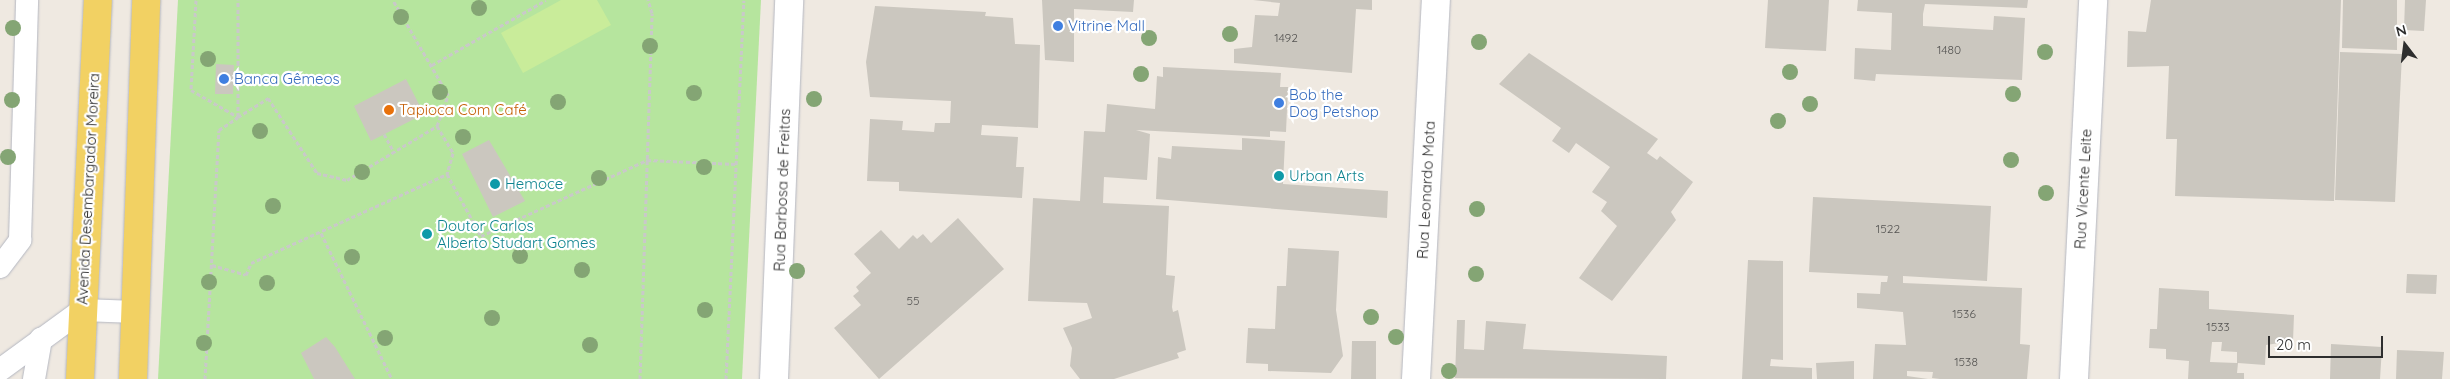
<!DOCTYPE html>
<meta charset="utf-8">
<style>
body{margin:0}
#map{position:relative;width:2450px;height:379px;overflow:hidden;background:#efe9e1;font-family:Quicksand,sans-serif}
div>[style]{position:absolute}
.green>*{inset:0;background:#b6e59e}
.pitch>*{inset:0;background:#c9ec9a}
.building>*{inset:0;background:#cbc7bf}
.path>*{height:3px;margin-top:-1.5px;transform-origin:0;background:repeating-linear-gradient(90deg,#c9c9c9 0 4px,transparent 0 6.5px)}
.roads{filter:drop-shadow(0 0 1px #b4b7c1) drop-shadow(0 0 1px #b4b7c1)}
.service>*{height:22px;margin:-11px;padding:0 11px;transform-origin:11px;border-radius:11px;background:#fff}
.minor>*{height:28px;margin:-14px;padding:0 14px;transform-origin:14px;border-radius:14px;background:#fff}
.primary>*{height:28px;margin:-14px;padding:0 14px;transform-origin:14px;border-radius:14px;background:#f2d163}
.trees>*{width:16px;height:16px;margin:-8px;border-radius:50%;background:#84a574}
.dots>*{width:14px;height:14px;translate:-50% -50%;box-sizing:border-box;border:2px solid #fff;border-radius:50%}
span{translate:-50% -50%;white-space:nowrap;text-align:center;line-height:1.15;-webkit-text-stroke:4.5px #fff;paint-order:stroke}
.number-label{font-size:12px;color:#555452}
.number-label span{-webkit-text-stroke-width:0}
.shop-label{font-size:15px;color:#366cbe}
.left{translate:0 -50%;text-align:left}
.food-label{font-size:15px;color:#c56008}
.culture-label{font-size:15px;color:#0d838f}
.street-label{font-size:15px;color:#2e2e2e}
.north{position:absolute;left:2380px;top:20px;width:50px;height:50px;-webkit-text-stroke:4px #fff;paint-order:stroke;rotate:345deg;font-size:14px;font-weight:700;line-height:20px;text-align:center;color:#2e2e2e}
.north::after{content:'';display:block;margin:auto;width:18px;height:22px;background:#2e2e2e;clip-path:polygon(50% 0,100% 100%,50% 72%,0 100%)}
.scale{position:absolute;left:2268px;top:336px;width:115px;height:22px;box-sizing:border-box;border:2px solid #2e2e2e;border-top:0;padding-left:6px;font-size:15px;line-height:18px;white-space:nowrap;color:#2e2e2e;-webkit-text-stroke:4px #fff;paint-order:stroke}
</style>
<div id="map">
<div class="green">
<div style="clip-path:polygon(178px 0,761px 0,742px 379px,158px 379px)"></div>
</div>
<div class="pitch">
<div style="clip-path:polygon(561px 0,597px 0,611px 25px,523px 73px,501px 33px)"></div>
</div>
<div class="building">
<div style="clip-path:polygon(1042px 0,1134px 0,1133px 12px,1074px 9px,1074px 62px,1045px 60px)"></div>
<div style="clip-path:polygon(1253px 0,1372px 0,1372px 10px,1356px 9px,1352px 73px,1234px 63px,1234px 49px,1252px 47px,1255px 15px,1278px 16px,1280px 3px)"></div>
<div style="clip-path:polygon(1768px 0,1829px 0,1826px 51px,1765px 48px)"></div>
<div style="clip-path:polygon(1858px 0,2028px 0,2027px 8px,1925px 4px,1923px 14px,1923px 26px,1993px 30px,1994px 16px,2025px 18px,2022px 80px,1876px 74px,1875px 81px,1854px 79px,1855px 48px,1891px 50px,1892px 13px,1857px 11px)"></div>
<div style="clip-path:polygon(2151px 0,2341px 0,2334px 201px,2175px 196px,2177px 139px,2166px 139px,2169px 66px,2127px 67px,2128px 31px,2146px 32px)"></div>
<div style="clip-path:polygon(2343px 0,2397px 0,2397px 50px,2342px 48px)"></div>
<div style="clip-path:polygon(2405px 0,2426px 0,2424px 31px,2404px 30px)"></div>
<div style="clip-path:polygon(875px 6px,986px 12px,985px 16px,1013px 18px,1015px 44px,1040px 45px,1038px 128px,982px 125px,981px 135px,1018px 137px,1016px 167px,1024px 167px,1022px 198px,899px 191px,899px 182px,867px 181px,870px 119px,903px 121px,902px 130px,934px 132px,935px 123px,950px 123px,951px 101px,870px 97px,866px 62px)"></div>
<div style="clip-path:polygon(2340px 52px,2402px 54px,2395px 202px,2335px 200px)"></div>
<div style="clip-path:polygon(1529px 53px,1658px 139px,1647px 153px,1657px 160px,1660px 156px,1693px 182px,1671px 212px,1676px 220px,1612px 301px,1579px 278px,1617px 226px,1601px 211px,1607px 202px,1592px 192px,1610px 167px,1576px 143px,1569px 153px,1552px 141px,1561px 128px,1499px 84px)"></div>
<div style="clip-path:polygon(216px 64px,234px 65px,233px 94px,215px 94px)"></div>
<div style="clip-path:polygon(1163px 67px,1281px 73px,1280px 87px,1288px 87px,1286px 132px,1270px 131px,1270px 137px,1136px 130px,1150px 134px,1147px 180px,1104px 177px,1103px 203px,1169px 206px,1166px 275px,1175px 276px,1172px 307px,1173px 312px,1178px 310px,1186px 350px,1177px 353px,1179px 358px,1114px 379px,1080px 379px,1070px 366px,1072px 348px,1063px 328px,1092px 318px,1087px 303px,1028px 301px,1033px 198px,1080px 201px,1084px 131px,1105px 132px,1107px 104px,1155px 109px,1157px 76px,1163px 77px)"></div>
<div style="clip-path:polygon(406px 79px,424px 114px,371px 141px,354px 106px)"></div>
<div style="clip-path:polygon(1242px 138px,1285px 141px,1283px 184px,1388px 191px,1387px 218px,1156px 199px,1158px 157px,1171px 159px,1172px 146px,1242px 150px)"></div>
<div style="clip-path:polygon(489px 140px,525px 201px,493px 217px,462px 154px)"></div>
<div style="clip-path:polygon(1813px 197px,1991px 206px,1987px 281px,1903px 276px,1903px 283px,2022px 288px,2020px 344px,2030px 345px,2027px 379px,1940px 379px,1932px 378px,1933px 372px,1907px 371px,1907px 376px,1928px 379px,1873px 379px,1875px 344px,1906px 345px,1903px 312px,1857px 308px,1857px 293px,1880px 294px,1881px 282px,1887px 282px,1888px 276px,1809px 272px)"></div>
<div style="clip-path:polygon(958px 218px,1004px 269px,879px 379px,834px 328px,861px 305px,853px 296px,859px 291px,856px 287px,871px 273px,854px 254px,881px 230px,899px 249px,913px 235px,917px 239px,923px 234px,931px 243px)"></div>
<div style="clip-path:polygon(1288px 248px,1339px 251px,1336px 310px,1343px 356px,1331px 373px,1268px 371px,1268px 364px,1246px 363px,1248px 328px,1275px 329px,1277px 286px,1286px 286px)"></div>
<div style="clip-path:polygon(1748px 260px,1783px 261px,1783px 360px,1771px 359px,1770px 366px,1812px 368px,1812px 379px,1742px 379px)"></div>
<div style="clip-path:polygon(2407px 274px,2437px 275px,2436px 294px,2406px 293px)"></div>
<div style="clip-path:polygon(evenodd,2159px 288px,2209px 291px,2209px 309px,2294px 315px,2293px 341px,2266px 345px,2265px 365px,2238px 363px,2237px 373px,2244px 373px,2244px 379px,2188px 379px,2189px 361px,2166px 359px,2166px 349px,2149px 348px,2150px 329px,2157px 329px,2159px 288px,2212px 342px,2222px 342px,2221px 351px,2237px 352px,2237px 363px,2210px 362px,2212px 342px)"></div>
<div style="clip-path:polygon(1457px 320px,1465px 320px,1464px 349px,1484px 350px,1486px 321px,1526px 324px,1523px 349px,1667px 356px,1666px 379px,1455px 378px)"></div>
<div style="clip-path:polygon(326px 337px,335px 347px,355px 379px,314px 379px,301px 353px)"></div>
<div style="clip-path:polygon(1352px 341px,1376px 341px,1376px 379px,1351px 379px)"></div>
<div style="clip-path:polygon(2331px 344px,2382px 347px,2380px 379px,2330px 379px)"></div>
<div style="clip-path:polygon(2397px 350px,2444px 352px,2442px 379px,2396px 379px)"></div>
<div style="clip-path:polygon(1854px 361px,1854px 379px,1817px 379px,1816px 363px)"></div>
</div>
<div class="path">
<div style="left:196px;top:0;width:90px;rotate:93.2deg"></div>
<div style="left:191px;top:90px;width:54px;rotate:29.9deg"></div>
<div style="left:238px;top:117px;width:36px;rotate:-32deg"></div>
<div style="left:268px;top:98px;width:90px;rotate:56.8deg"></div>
<div style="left:317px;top:173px;width:31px;rotate:13deg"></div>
<div style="left:347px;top:180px;width:105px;rotate:-31deg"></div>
<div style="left:437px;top:126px;width:33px;rotate:-70deg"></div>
<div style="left:448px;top:95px;width:110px;rotate:-120.1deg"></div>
<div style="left:432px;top:65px;width:131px;rotate:-29.7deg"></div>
<div style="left:437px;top:126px;width:31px;rotate:59deg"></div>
<div style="left:453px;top:153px;width:22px;rotate:106deg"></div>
<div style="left:384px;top:134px;width:21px;rotate:61deg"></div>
<div style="left:321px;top:233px;width:162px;rotate:64.1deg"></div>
<div style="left:212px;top:265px;width:35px;rotate:16deg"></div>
<div style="left:246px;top:275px;width:13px;rotate:-67deg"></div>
<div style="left:251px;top:263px;width:215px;rotate:-24.4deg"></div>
<div style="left:447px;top:174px;width:71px;rotate:61.3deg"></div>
<div style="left:481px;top:236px;width:183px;rotate:-24.6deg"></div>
<div style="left:647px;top:160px;width:89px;rotate:2.6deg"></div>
<div style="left:205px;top:379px;width:249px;rotate:-86.8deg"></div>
<div style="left:219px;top:130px;width:23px;rotate:-34deg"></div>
<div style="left:238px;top:117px;width:117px;rotate:-90deg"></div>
<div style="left:640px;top:379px;width:366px;rotate:-88.1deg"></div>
<div style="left:652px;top:13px;width:14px;rotate:-107deg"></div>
<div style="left:726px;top:379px;width:379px;rotate:-87.3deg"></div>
</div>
<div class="roads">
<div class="service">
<div style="left:0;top:267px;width:34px;rotate:-53deg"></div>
<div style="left:20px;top:240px;width:240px;rotate:-88.3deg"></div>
<div style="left:0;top:370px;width:102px;rotate:-36.2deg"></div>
<div style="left:82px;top:310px;width:54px;rotate:2.1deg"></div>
<div style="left:34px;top:379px;width:41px;rotate:-80.1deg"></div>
</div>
<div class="minor">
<div style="left:774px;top:379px;width:379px;rotate:-87.7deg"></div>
<div style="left:1416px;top:379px;width:380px;rotate:-87deg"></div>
<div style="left:2074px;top:379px;width:379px;rotate:-87.1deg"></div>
</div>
<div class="primary">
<div style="left:80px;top:379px;width:379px;rotate:-87.3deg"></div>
<div style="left:133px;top:379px;width:379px;rotate:-88deg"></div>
</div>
</div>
<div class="trees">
<div style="left:479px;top:8px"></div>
<div style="left:401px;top:17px"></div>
<div style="left:13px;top:28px"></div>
<div style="left:1230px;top:34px"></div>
<div style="left:1149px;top:38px"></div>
<div style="left:1479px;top:42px"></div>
<div style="left:650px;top:46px"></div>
<div style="left:2045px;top:52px"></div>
<div style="left:208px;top:59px"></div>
<div style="left:1790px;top:72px"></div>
<div style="left:1141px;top:74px"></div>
<div style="left:440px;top:92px"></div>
<div style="left:694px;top:93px"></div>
<div style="left:2013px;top:94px"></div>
<div style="left:814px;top:99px"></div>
<div style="left:12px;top:100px"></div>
<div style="left:558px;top:102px"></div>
<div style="left:1810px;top:104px"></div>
<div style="left:1778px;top:121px"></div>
<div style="left:260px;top:131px"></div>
<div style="left:463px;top:137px"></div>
<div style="left:8px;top:157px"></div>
<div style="left:2011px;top:160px"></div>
<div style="left:704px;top:167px"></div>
<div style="left:362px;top:172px"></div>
<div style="left:599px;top:178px"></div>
<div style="left:2046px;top:193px"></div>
<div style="left:273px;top:206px"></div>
<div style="left:1477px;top:209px"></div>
<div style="left:520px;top:256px"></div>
<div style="left:352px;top:257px"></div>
<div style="left:582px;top:270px"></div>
<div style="left:797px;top:271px"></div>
<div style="left:1476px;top:274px"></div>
<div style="left:209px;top:282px"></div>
<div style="left:267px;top:283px"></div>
<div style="left:705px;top:310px"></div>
<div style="left:1371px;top:317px"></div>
<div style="left:492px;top:318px"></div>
<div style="left:1396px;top:337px"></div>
<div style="left:385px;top:338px"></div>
<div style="left:204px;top:343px"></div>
<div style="left:590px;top:345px"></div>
<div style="left:1449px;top:371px"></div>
</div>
<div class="dots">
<div style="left:1058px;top:26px;background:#3f7fe0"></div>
<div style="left:224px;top:79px;background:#3f7fe0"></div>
<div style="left:1279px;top:103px;background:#3f7fe0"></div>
<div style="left:389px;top:110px;background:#e8710a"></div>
<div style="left:1279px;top:176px;background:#0f9aa8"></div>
<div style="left:495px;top:184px;background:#0f9aa8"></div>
<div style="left:427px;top:234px;background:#0f9aa8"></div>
</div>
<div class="number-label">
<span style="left:1286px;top:38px">1492</span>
<span style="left:1949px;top:50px">1480</span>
<span style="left:1888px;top:229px">1522</span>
<span style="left:913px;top:301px">55</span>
<span style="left:1964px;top:314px">1536</span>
<span style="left:2218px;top:327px">1533</span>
<span style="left:1966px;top:362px">1538</span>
</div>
<div class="shop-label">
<span class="left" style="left:1068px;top:26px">Vitrine Mall</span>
<span class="left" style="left:234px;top:79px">Banca Gêmeos</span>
<span class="left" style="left:1289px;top:103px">Bob the<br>Dog Petshop</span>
</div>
<div class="food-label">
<span class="left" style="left:399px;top:110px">Tapioca Com Café</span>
</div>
<div class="culture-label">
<span class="left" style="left:1289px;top:176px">Urban Arts</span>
<span class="left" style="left:505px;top:184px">Hemoce</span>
<span class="left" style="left:437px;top:234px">Doutor Carlos<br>Alberto Studart Gomes</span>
</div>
<div class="street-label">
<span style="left:88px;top:189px;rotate:-87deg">Avenida Desembargador Moreira</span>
<span style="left:2083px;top:189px;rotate:-87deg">Rua Vicente Leite</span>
<span style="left:782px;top:190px;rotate:-88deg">Rua Barbosa de Freitas</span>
<span style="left:1426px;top:190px;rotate:-87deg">Rua Leonardo Mota</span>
</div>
<div class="north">N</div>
<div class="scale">20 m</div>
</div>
